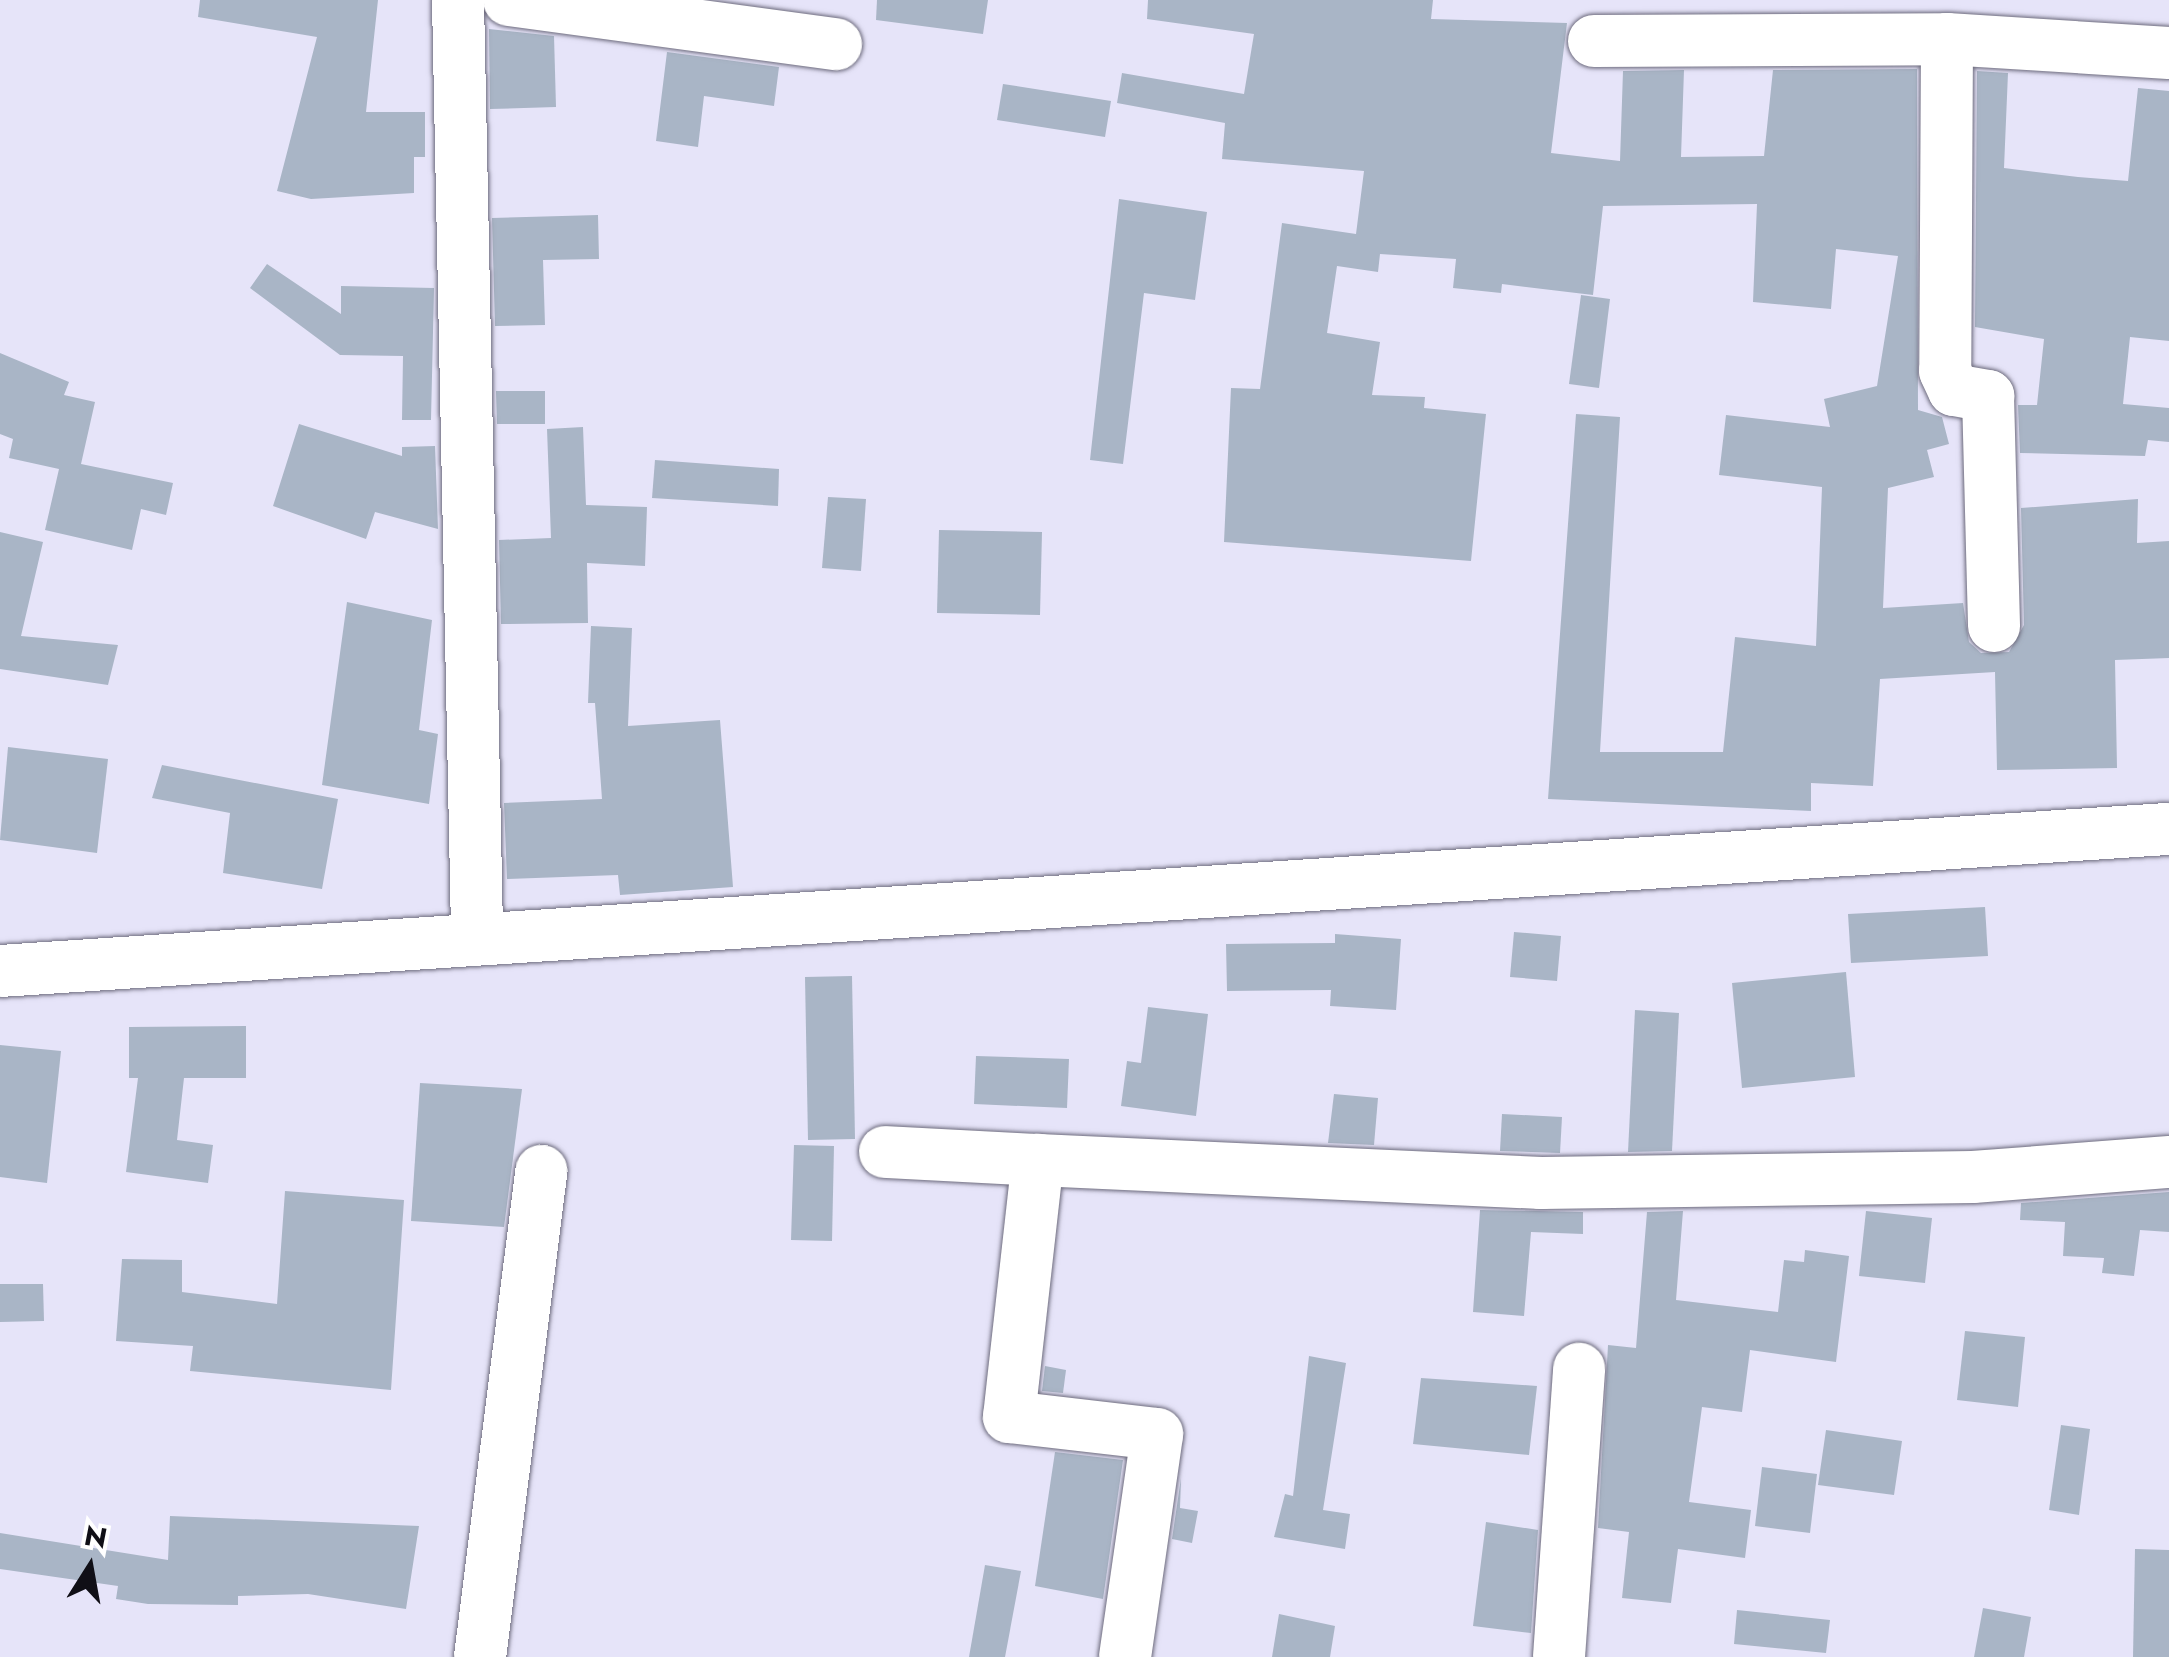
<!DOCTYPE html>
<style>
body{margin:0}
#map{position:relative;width:2169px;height:1657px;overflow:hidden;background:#e6e4f9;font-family:Jost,sans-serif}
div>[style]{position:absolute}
.building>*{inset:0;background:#a9b5c6}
.roads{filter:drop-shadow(0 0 2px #6d6b7d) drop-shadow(0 0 2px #6d6b7d)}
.minor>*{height:52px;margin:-26px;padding:0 26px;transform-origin:26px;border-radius:26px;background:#fff}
span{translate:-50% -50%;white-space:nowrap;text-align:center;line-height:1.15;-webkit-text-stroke:9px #fff;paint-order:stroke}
.north{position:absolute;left:40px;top:1517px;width:100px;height:100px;-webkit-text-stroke:8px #fff;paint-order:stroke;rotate:11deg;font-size:28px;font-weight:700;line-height:40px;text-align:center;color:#100f16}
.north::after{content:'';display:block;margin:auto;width:35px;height:45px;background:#100f16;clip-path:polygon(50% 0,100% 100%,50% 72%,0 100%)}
</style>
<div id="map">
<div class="building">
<div style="clip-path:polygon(200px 0,378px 0,366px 112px,425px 112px,425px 157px,414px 157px,414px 193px,311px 199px,277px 191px,317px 37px,198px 17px)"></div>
<div style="clip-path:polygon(877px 0,988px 0,983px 34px,876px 20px)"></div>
<div style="clip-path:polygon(1148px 0,1433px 0,1431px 19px,1567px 23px,1551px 153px,1620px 161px,1623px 71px,1684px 70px,1681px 157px,1764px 156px,1773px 70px,1917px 69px,1918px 410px,1942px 417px,1949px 444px,1927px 450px,1934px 477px,1888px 488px,1883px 608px,1963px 603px,1969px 642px,1981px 653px,2009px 652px,2024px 625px,2021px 508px,2138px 499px,2137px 543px,2169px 541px,2169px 658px,2115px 660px,2117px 768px,1997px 770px,1995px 672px,1880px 679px,1873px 786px,1811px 783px,1811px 811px,1548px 799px,1576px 414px,1620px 417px,1600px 752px,1723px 752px,1735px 637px,1816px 646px,1822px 487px,1719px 475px,1726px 415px,1830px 427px,1824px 399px,1877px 386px,1898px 256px,1836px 249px,1831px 309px,1753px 302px,1757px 204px,1603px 206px,1593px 295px,1502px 284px,1501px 293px,1453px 288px,1456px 259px,1380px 254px,1378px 272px,1337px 266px,1327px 333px,1380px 342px,1372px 395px,1425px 397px,1424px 408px,1486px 414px,1471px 561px,1224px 542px,1231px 388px,1260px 389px,1282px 223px,1356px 234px,1364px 171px,1222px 159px,1225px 123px,1117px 103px,1122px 73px,1244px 94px,1254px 34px,1147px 19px)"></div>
<div style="clip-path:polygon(489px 29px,554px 36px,556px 107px,490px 109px)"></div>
<div style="clip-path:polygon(667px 52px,779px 67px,774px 106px,704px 96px,698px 147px,656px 141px)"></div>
<div style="clip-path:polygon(1977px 71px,2008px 73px,2004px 168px,2078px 177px,2128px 181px,2138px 88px,2169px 91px,2169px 341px,2130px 337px,2123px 404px,2169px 408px,2169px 442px,2148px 440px,2145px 456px,2020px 453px,2018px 405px,2037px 405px,2044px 339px,1975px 327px)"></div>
<div style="clip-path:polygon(1003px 84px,1111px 101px,1105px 137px,997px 120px)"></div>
<div style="clip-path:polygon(1119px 199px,1207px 212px,1195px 300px,1144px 293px,1123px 464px,1090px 460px)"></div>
<div style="clip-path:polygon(598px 215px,599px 259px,543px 260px,545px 325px,495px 326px,492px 218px)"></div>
<div style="clip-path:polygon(267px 264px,341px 314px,341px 286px,434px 288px,431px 420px,402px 420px,403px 356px,340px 355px,250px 288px)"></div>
<div style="clip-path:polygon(1581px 295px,1610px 299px,1599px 388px,1569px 384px)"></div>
<div style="clip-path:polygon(0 353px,69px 382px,64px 395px,95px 402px,81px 464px,173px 483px,166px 515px,141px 509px,132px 550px,45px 530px,59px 469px,9px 458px,13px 439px,0 434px)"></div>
<div style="clip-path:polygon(496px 391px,545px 391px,545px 424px,497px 424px)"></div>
<div style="clip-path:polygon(299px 424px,402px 456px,402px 447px,435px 446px,438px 529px,375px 512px,366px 539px,273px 506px)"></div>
<div style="clip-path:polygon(583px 427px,586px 505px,647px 507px,645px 566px,587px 563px,588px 623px,501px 624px,499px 540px,551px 538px,547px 429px)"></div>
<div style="clip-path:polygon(655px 460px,779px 469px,778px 506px,652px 498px)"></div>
<div style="clip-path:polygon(828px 497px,866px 499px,861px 571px,822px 568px)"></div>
<div style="clip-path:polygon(939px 530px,1042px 532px,1040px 615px,937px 613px)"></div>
<div style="clip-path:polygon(0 532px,43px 542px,21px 636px,118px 645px,108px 685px,0 669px)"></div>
<div style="clip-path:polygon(347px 602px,432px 620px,419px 730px,438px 734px,429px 804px,322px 785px)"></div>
<div style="clip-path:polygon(591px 626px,632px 628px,628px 726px,720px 720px,733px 887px,620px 895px,618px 875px,507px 879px,504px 803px,602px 799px,595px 703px,588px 703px)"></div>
<div style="clip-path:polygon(8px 747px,108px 759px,97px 853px,0 840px)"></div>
<div style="clip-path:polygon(162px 765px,338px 799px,322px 889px,223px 873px,230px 813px,152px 798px)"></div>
<div style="clip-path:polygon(1985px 907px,1988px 956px,1851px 963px,1848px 914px)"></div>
<div style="clip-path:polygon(1514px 932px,1561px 936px,1557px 981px,1510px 977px)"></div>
<div style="clip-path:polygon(1335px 934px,1401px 939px,1396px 1010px,1330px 1006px,1331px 990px,1227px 991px,1226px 944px,1335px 943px)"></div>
<div style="clip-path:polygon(1846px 972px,1855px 1077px,1742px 1088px,1732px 983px)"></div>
<div style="clip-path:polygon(852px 976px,855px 1139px,808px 1140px,805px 977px)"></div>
<div style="clip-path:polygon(1148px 1007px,1208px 1014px,1196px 1116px,1121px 1106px,1127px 1061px,1141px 1063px)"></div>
<div style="clip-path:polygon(1635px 1010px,1679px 1013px,1672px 1151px,1628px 1152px)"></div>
<div style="clip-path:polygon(246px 1026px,246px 1078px,184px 1078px,177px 1140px,213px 1145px,208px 1183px,126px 1172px,138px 1078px,129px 1078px,129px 1027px)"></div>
<div style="clip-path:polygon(0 1045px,61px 1051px,47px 1183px,0 1177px)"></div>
<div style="clip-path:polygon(976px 1056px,1069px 1059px,1067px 1108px,974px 1104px)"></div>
<div style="clip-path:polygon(420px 1083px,522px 1089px,504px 1227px,411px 1221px)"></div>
<div style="clip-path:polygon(1334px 1094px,1378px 1098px,1374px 1145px,1328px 1143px)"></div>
<div style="clip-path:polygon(1502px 1114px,1562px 1117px,1560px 1153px,1500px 1151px)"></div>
<div style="clip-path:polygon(794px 1145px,834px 1146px,832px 1241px,791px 1240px)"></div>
<div style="clip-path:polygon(285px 1191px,404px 1200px,391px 1390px,190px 1371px,193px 1346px,116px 1341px,122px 1259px,182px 1260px,182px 1292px,277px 1304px)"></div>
<div style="clip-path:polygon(2169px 1192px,2169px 1232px,2140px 1230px,2134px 1276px,2102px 1273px,2104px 1258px,2063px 1256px,2065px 1222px,2020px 1220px,2021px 1203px)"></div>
<div style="clip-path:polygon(1480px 1210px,1583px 1212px,1583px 1234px,1531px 1232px,1524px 1316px,1473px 1312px)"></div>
<div style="clip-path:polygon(1683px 1211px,1676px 1300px,1778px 1312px,1784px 1260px,1804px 1262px,1805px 1250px,1849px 1256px,1836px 1362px,1750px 1350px,1742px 1412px,1702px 1407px,1689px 1502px,1751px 1510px,1745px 1558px,1678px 1549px,1671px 1603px,1622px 1598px,1629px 1532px,1598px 1528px,1608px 1345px,1636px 1348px,1647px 1212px)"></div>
<div style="clip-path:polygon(1866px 1211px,1932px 1218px,1925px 1283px,1859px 1276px)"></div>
<div style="clip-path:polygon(0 1284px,43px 1284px,44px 1321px,0 1322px)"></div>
<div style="clip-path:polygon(1965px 1331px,2025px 1337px,2018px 1407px,1957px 1400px)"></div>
<div style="clip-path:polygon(1309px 1356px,1346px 1363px,1323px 1510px,1350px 1514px,1345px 1549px,1274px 1537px,1285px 1494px,1293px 1496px)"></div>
<div style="clip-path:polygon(1045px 1366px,1066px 1370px,1063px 1393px,1042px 1391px)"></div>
<div style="clip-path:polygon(1421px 1378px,1537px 1386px,1529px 1455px,1413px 1444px)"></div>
<div style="clip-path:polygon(2061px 1425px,2090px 1429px,2079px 1515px,2049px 1510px)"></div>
<div style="clip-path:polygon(1826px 1430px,1902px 1441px,1894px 1495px,1818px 1485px)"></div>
<div style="clip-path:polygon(1055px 1452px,1123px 1460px,1103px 1599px,1035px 1586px)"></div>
<div style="clip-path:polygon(1762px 1467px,1817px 1474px,1810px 1533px,1755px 1526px)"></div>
<div style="clip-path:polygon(1181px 1478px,1180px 1508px,1198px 1511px,1192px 1543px,1172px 1539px)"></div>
<div style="clip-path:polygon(170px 1516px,419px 1526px,406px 1609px,308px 1594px,238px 1596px,238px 1605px,148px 1604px,116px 1599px,118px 1586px,0 1569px,0 1533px,168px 1560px)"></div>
<div style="clip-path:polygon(1486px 1522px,1538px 1530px,1531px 1633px,1473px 1626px)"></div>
<div style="clip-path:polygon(2135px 1549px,2169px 1550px,2169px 1657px,2133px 1657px)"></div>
<div style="clip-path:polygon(985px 1565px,1021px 1571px,1005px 1657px,969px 1657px)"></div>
<div style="clip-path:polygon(1983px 1608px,2031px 1617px,2024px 1657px,1974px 1657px)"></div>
<div style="clip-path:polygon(1737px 1610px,1830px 1620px,1826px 1653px,1734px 1644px)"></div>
<div style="clip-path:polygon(1279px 1614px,1335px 1626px,1330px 1657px,1272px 1657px)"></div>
</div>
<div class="roads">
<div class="minor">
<div style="left:458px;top:0;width:934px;rotate:88.83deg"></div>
<div style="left:509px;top:0;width:330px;rotate:7.7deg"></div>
<div style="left:1947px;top:39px;width:332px;rotate:90.3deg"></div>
<div style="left:1945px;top:371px;width:21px;rotate:65deg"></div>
<div style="left:1954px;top:390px;width:35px;rotate:10deg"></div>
<div style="left:1988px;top:396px;width:230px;rotate:88.5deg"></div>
<div style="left:1594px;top:41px;width:353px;rotate:-0.3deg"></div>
<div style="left:1947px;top:39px;width:222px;rotate:3.6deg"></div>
<div style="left:0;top:971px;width:2174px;rotate:-3.75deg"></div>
<div style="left:885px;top:1152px;width:153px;rotate:3deg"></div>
<div style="left:480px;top:1657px;width:490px;rotate:-82.8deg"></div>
<div style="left:1125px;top:1657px;width:225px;rotate:-81.8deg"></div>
<div style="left:1157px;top:1434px;width:149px;rotate:-173.4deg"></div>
<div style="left:1009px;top:1417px;width:259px;rotate:-83.6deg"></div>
<div style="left:1038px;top:1160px;width:504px;rotate:2.62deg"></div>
<div style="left:1541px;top:1183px;width:432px;rotate:-0.8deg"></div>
<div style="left:1973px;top:1177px;width:197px;rotate:-4.4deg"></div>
<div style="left:1559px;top:1657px;width:289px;rotate:-86deg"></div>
</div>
</div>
<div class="north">N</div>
</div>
